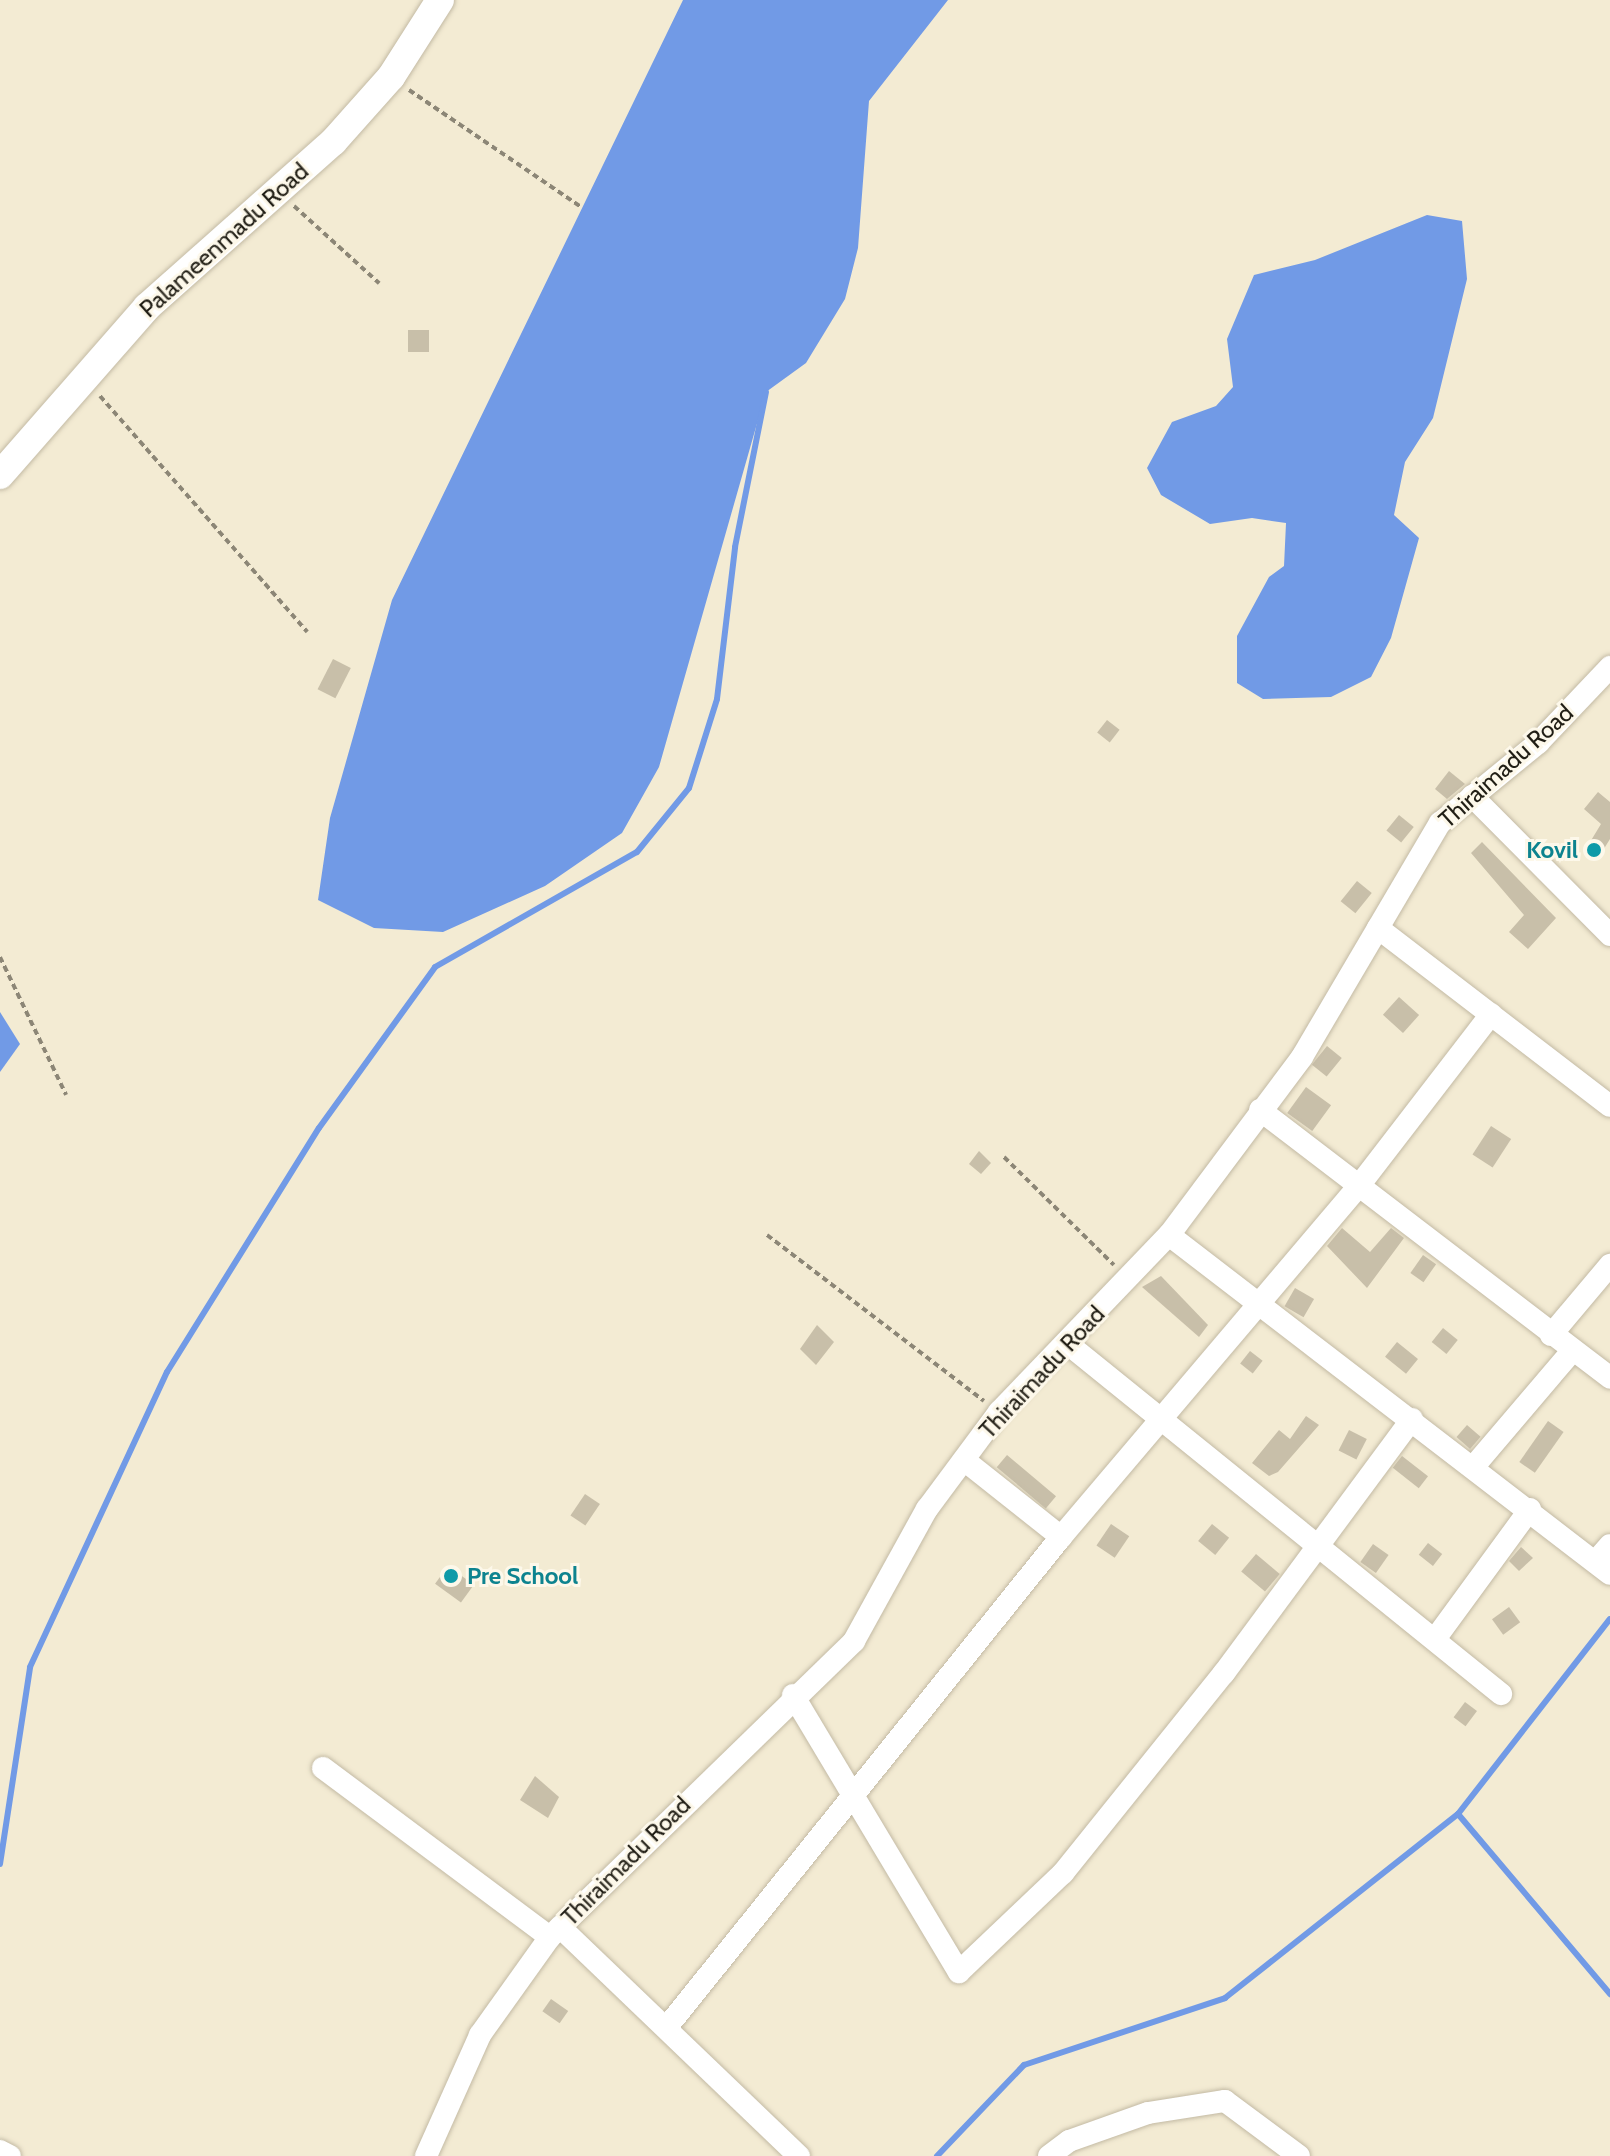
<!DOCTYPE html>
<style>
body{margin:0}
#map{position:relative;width:1610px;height:2156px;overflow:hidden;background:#f3ebd3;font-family:Cabin,sans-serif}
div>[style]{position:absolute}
.water>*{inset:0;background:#719ae6}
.stream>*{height:6px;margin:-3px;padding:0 3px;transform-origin:3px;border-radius:3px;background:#719ae6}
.building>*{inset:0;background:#c8bfa9;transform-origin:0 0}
.path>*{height:4px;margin-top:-2px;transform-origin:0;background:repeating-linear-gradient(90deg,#8c8676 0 6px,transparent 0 10px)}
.roads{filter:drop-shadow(0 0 2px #c3baa4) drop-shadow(0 0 2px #c3baa4)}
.minor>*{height:22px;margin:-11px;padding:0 11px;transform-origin:11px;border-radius:11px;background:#fff}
.tertiary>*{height:28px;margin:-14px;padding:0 14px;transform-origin:14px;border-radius:14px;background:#fff}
.dots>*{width:22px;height:22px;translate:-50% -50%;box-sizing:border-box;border:4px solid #fdf8ea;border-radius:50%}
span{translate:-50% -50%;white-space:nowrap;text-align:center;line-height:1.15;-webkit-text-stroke:6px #fdf8ea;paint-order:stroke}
.street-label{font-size:24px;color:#211e15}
.culture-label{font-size:24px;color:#0d838f;font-weight:700}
.right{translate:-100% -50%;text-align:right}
.left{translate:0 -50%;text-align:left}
</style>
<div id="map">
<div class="water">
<div style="clip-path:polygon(683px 0,948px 0,869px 101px,858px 248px,845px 299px,806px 363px,766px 392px,659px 767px,622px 833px,545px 886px,443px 932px,374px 928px,318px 900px,330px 818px,392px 600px)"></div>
<div style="clip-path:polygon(1427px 215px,1462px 221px,1467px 279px,1433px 418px,1405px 462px,1394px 515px,1419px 538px,1391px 638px,1371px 677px,1331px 697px,1263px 699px,1237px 683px,1237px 636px,1269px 577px,1284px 566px,1286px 523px,1252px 518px,1210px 524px,1161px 495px,1147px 468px,1172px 422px,1216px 406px,1233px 387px,1227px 339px,1254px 275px,1315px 260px)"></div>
<div style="clip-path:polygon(0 1012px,20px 1044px,0 1072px)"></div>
</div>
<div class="stream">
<div style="left:1458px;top:1814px;width:247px;rotate:-52.1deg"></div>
<div style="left:0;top:1864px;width:199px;rotate:-81.3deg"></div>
<div style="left:30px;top:1667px;width:325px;rotate:-65.1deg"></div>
<div style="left:167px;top:1372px;width:287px;rotate:-58.1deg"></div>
<div style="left:319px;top:1128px;width:198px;rotate:-54.2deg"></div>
<div style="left:435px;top:967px;width:232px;rotate:-29.7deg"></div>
<div style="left:637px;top:852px;width:82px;rotate:-50.9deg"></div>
<div style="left:689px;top:788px;width:93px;rotate:-72.5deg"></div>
<div style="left:717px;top:699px;width:153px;rotate:-83.2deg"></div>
<div style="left:735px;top:547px;width:158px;rotate:-78.7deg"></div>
<div style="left:937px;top:2156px;width:126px;rotate:-46.3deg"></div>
<div style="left:1024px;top:2065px;width:212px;rotate:-18.4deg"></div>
<div style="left:1225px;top:1998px;width:297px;rotate:-38.3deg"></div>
<div style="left:1458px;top:1814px;width:236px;rotate:49.8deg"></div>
</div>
<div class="building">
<div style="left:408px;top:330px;width:21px;height:22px"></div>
<div style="left:333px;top:659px;width:20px;height:34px;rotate:27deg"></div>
<div style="left:1107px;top:720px;width:16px;height:16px;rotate:38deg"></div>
<div style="clip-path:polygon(1449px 771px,1465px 784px,1447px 799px,1435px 789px)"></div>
<div style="clip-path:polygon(1598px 792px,1610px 802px,1610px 839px,1597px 860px,1584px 852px,1601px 824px,1584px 809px)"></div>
<div style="left:1399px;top:815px;width:19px;height:20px;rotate:39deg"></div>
<div style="clip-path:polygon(1482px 842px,1556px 918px,1528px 949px,1509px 932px,1524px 915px,1471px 853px)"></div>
<div style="left:1357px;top:881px;width:19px;height:26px;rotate:39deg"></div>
<div style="left:1399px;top:997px;width:27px;height:24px;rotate:42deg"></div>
<div style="left:1327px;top:1046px;width:19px;height:24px;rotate:39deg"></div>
<div style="left:1306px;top:1087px;width:31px;height:32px;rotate:36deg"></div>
<div style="left:1491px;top:1126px;width:24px;height:34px;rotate:33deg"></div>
<div style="clip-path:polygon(979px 1151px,991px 1163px,981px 1174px,969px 1164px)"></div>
<div style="clip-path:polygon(1342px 1228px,1370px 1252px,1391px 1228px,1404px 1238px,1367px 1288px,1327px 1246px)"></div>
<div style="left:1423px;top:1255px;width:16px;height:22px;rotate:35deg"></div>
<div style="clip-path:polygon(1161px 1276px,1208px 1325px,1199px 1337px,1142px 1287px)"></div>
<div style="left:1295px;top:1288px;width:22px;height:21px;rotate:30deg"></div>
<div style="clip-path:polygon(817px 1325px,834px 1342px,816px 1365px,800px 1349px)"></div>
<div style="left:1443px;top:1328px;width:19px;height:18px;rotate:39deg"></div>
<div style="left:1397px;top:1342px;width:27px;height:19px;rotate:39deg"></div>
<div style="left:1250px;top:1351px;width:16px;height:16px;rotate:38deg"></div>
<div style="clip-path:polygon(1306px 1416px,1319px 1425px,1278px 1472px,1269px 1476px,1252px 1463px,1279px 1430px,1290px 1439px)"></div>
<div style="left:1548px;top:1421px;width:19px;height:50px;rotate:35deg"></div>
<div style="left:1467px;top:1425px;width:18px;height:16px;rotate:41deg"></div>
<div style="left:1349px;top:1430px;width:20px;height:23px;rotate:27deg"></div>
<div style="left:1007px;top:1455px;width:64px;height:16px;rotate:40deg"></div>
<div style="left:1402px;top:1456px;width:33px;height:15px;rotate:38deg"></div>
<div style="left:585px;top:1494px;width:18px;height:26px;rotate:34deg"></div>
<div style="left:1111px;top:1524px;width:22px;height:26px;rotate:34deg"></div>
<div style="left:1212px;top:1524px;width:22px;height:22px;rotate:39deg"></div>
<div style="left:1428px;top:1543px;width:18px;height:15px;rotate:38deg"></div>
<div style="left:1373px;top:1544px;width:19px;height:22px;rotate:35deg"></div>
<div style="clip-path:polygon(1521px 1547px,1533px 1558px,1519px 1571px,1509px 1561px)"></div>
<div style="left:1256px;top:1554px;width:31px;height:23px;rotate:40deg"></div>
<div style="left:448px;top:1566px;width:32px;height:22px;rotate:36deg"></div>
<div style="left:1509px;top:1607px;width:19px;height:21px;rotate:54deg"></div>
<div style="left:1465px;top:1702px;width:15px;height:19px;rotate:37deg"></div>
<div style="clip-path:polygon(535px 1776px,559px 1797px,548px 1818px,520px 1800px)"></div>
<div style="left:551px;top:1999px;width:21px;height:15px;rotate:35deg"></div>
</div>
<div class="path">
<div style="left:409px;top:90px;width:207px;rotate:34.2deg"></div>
<div style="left:294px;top:206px;width:115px;rotate:42.2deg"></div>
<div style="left:100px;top:396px;width:314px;rotate:48.7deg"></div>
<div style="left:0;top:957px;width:153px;rotate:64.4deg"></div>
<div style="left:1004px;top:1157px;width:154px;rotate:44.5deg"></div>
<div style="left:767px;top:1235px;width:273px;rotate:37.4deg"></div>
</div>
<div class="roads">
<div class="minor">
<div style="left:1472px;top:796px;width:196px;rotate:45.2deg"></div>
<div style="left:1378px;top:928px;width:292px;rotate:37.5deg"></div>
<div style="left:1260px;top:1110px;width:441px;rotate:37.4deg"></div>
<div style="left:1169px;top:1235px;width:556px;rotate:37.55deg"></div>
<div style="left:1551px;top:1335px;width:92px;rotate:-49.9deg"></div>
<div style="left:1068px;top:1344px;width:557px;rotate:38.95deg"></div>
<div style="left:964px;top:1460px;width:124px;rotate:38.4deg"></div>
<div style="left:1475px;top:1465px;width:150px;rotate:-49.6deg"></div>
<div style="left:1596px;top:1561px;width:21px;rotate:-49deg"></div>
<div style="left:1435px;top:1639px;width:161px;rotate:-53.8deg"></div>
<div style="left:793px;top:1695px;width:323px;rotate:59.1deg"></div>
<div style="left:959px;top:1972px;width:144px;rotate:-43.6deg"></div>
<div style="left:1063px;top:1873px;width:257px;rotate:-51.2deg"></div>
<div style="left:1224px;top:1673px;width:316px;rotate:-53.5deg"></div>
<div style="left:323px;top:1768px;width:283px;rotate:36.7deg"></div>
<div style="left:560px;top:1927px;width:331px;rotate:43.8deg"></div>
<div style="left:667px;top:2027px;width:629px;rotate:-51.2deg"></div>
<div style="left:1061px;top:1537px;width:459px;rotate:-49.7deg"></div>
<div style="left:1358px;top:1187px;width:218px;rotate:-52.4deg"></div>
<div style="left:0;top:2151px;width:11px;rotate:27deg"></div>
<div style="left:426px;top:2156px;width:133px;rotate:-65.9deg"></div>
<div style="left:480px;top:2035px;width:120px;rotate:-54.5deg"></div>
<div style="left:550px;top:1937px;width:424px;rotate:-44.2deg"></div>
<div style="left:854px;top:1641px;width:151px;rotate:-61.1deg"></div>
<div style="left:927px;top:1509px;width:121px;rotate:-53.4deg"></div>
<div style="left:999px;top:1412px;width:245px;rotate:-46.2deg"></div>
<div style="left:1169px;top:1235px;width:222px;rotate:-53.2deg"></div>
<div style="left:1302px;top:1057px;width:272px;rotate:-59.5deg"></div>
<div style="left:1440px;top:823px;width:127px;rotate:-39.2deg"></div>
<div style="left:1538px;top:743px;width:105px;rotate:-46.5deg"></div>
<div style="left:1049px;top:2156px;width:25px;rotate:-37deg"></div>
<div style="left:1069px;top:2141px;width:84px;rotate:-19.5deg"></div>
<div style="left:1148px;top:2113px;width:78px;rotate:-8.9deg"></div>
<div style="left:1225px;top:2101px;width:92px;rotate:36.6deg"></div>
</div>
<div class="tertiary">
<div style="left:0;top:475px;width:223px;rotate:-48.8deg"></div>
<div style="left:147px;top:307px;width:249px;rotate:-41.6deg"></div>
<div style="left:333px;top:142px;width:87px;rotate:-48.3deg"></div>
<div style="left:391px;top:77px;width:91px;rotate:-57.5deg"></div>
</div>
</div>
<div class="dots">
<div style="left:1594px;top:850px;background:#0f9aa8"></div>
<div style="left:451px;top:1576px;background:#0f9aa8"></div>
</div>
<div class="street-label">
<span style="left:224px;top:240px;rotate:-42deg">Palameenmadu Road</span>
<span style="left:1506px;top:766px;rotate:-42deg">Thiraimadu Road</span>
<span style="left:1042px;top:1372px;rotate:-47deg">Thiraimadu Road</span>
<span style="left:626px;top:1861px;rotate:-45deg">Thiraimadu Road</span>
</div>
<div class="culture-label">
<span class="right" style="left:1578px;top:850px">Kovil</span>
<span class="left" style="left:467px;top:1576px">Pre School</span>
</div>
</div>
